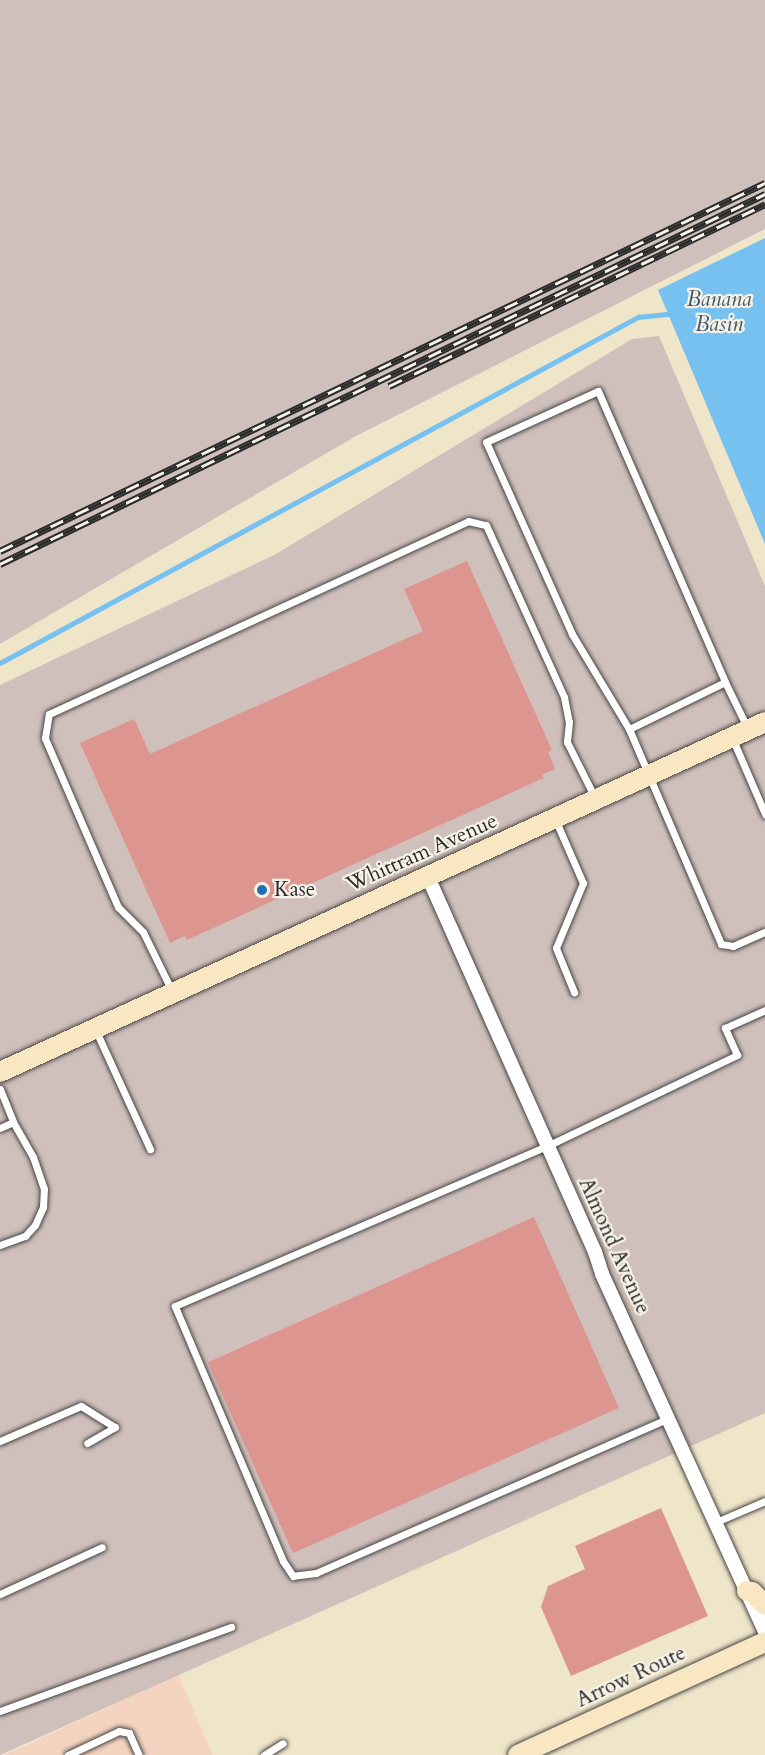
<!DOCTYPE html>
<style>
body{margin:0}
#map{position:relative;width:765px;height:1755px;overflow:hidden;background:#efe5c9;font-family:Cardo,serif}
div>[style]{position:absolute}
.built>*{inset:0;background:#f4d3c0}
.industrial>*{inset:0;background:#d0c0bc}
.water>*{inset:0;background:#76c1ef}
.stream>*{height:4.5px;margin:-2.25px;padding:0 2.25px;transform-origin:2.25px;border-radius:2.25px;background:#76c1ef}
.building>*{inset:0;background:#dd958f;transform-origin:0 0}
.roads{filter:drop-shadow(0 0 2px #484743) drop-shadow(0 0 2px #484743)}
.lane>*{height:7px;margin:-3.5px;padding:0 3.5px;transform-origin:3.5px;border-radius:3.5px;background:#fff}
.street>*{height:14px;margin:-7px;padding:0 7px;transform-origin:7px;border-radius:7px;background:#fff}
.secondary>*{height:20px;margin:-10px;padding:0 10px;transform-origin:10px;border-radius:10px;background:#f9e7c3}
.rail>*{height:7px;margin-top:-3.5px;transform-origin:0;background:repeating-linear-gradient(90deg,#f7f3e8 0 14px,#2b2b2b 0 28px);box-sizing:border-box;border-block:2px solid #2b2b2b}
.dots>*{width:16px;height:16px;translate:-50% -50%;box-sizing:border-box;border:3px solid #f7f3e8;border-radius:50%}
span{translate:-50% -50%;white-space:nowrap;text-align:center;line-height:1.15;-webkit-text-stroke:4.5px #f7f3e8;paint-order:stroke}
.street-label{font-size:21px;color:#2b2b2b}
.poi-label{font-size:21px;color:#2b2b2b}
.left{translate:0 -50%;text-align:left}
.water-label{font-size:22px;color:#425866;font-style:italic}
</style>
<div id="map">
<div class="built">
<div style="clip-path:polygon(178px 1675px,213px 1755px,5px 1755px)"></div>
</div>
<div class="industrial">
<div style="clip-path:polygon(0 0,765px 0,765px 229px,356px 436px,0 644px)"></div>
<div style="clip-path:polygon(659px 336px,765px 586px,765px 1413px,0 1755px,0 685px,276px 554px,632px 339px)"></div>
</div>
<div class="water">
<div style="clip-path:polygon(765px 238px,765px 544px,658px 290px)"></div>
</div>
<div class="stream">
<div style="left:0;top:663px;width:726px;rotate:-28.47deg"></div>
<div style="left:638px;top:317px;width:36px;rotate:-6deg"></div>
</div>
<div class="building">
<div style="clip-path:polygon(467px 561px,552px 750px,548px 752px,555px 769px,542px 775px,544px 778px,187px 940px,185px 936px,170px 943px,80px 743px,134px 719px,150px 754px,423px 631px,404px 589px)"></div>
<div style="left:534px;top:1217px;width:209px;height:357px;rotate:66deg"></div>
<div style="clip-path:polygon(661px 1508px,708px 1616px,571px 1676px,541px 1607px,548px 1586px,585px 1569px,575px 1546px)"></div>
</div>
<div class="roads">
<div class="lane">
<div style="left:747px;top:727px;width:50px;rotate:-116.1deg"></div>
<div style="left:725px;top:682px;width:107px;rotate:153.9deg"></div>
<div style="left:629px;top:729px;width:234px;rotate:66.8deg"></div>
<div style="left:721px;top:944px;width:12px;rotate:9deg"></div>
<div style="left:733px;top:946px;width:35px;rotate:-24deg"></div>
<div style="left:629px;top:729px;width:111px;rotate:-121deg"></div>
<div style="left:572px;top:634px;width:210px;rotate:-114.1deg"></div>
<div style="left:486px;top:442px;width:123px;rotate:-24.5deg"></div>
<div style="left:598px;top:391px;width:318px;rotate:66.4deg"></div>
<div style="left:733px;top:740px;width:81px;rotate:66.6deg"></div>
<div style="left:555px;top:819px;width:70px;rotate:66.4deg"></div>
<div style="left:583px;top:883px;width:70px;rotate:112.6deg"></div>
<div style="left:556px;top:948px;width:48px;rotate:67.8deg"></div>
<div style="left:172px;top:991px;width:66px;rotate:-116.2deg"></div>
<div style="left:143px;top:932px;width:35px;rotate:-135deg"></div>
<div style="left:118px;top:907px;width:184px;rotate:-113.4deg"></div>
<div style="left:45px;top:738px;width:24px;rotate:-81deg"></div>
<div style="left:49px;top:714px;width:461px;rotate:-24.7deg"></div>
<div style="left:468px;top:521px;width:18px;rotate:13deg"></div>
<div style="left:486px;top:525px;width:189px;rotate:65.6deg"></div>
<div style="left:564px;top:697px;width:25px;rotate:79deg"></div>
<div style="left:569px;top:722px;width:20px;rotate:96deg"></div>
<div style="left:567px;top:742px;width:63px;rotate:63.4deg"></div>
<div style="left:96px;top:1031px;width:130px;rotate:65.4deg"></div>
<div style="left:0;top:1089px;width:35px;rotate:68deg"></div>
<div style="left:13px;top:1122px;width:14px;rotate:155deg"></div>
<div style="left:0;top:1245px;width:27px;rotate:-20deg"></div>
<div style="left:25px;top:1236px;width:15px;rotate:-48deg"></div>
<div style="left:35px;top:1225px;width:20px;rotate:-66deg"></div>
<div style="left:43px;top:1207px;width:18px;rotate:-87deg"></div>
<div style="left:44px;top:1189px;width:34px;rotate:-109deg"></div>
<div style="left:33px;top:1157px;width:40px;rotate:-119.7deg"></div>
<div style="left:669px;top:1418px;width:386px;rotate:156.3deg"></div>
<div style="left:316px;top:1573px;width:23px;rotate:173deg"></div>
<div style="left:293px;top:1576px;width:18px;rotate:-124deg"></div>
<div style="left:283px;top:1561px;width:277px;rotate:-113deg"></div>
<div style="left:175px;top:1306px;width:405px;rotate:-23.3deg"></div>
<div style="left:547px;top:1146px;width:211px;rotate:-25.6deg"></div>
<div style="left:737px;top:1055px;width:30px;rotate:-114deg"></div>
<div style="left:725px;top:1028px;width:44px;rotate:-24.2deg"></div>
<div style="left:0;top:1441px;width:88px;rotate:-23.4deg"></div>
<div style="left:81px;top:1406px;width:40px;rotate:32deg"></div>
<div style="left:115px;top:1427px;width:32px;rotate:150deg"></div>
<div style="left:716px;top:1522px;width:53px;rotate:-23.2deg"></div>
<div style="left:0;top:1594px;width:112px;rotate:-24.7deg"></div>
<div style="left:0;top:1711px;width:246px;rotate:-20deg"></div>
<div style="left:68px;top:1755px;width:56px;rotate:-25.2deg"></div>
<div style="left:119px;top:1731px;width:10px;rotate:11deg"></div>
<div style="left:129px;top:1733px;width:24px;rotate:66deg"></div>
<div style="left:264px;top:1755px;width:22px;rotate:-32deg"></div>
</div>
<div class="street">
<div style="left:428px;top:877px;width:411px;rotate:66deg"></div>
<div style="left:595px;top:1252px;width:23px;rotate:72deg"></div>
<div style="left:602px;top:1274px;width:392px;rotate:65.5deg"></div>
</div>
<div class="secondary">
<div style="left:0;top:1072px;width:841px;rotate:-24.58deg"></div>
<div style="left:747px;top:1591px;width:5px;rotate:11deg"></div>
<div style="left:752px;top:1592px;width:18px;rotate:45deg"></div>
<div style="left:518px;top:1755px;width:272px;rotate:-24.6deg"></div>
</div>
</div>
<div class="rail">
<div style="left:389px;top:386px;width:418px;rotate:-25.8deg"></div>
<div style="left:0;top:551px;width:849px;rotate:-25.69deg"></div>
<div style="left:0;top:564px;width:850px;rotate:-25.81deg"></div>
</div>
<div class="dots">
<div style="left:262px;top:890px;background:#1f6fb2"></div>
</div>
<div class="street-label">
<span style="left:422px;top:853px;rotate:-24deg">Whittram Avenue</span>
<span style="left:614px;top:1246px;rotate:66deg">Almond Avenue</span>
<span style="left:631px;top:1677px;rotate:-25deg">Arrow Route</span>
</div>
<div class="poi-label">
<span class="left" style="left:274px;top:890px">Kase</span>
</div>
<div class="water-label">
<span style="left:719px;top:312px">Banana<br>Basin</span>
</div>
</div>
